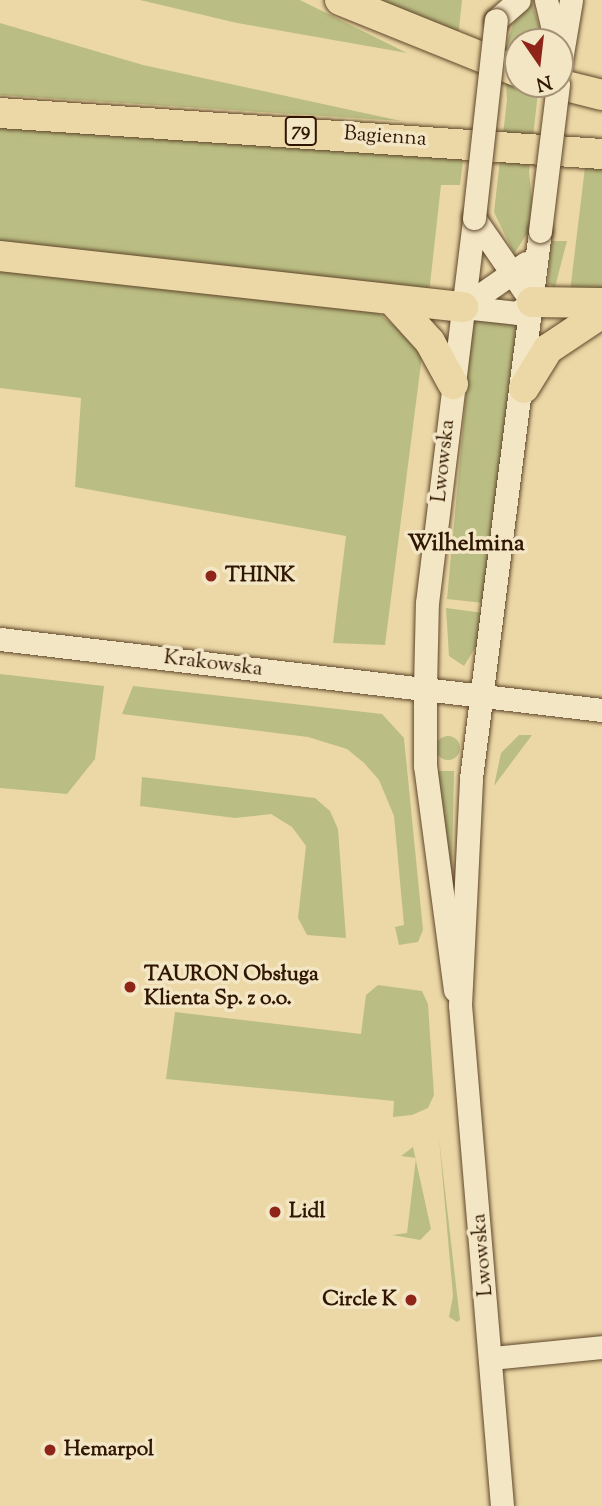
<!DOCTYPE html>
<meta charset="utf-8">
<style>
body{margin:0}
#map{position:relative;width:602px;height:1506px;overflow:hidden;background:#ecd8a6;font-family:"Sorts Mill Goudy",serif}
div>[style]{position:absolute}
.green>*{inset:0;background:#bbbe84}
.round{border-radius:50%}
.roads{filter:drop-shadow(0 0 2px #5f462a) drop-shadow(0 0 2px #5f462a)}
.minor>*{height:23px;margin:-11.5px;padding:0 11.5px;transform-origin:11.5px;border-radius:11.5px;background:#f3e6c5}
.major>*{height:30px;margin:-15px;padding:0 15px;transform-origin:15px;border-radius:15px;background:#ecd8a6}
.bridges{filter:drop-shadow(0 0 2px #5f462a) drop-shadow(0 0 2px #5f462a)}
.minor-bridge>*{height:23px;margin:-11.5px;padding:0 11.5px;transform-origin:11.5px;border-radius:11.5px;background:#f3e6c5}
.dots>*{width:19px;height:19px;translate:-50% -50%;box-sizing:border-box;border:4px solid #f3e6c5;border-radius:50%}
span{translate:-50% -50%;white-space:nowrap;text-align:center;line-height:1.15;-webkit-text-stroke:7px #f3e6c5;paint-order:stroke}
.shield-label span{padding:2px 5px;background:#f3e6c5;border:2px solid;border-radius:5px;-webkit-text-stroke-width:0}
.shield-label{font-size:19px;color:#301500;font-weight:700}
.street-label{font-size:21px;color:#301500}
.poi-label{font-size:21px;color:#301500;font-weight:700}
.left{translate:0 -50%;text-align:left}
.right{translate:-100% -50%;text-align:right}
.neighbourhood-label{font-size:23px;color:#301500;font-weight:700}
.north{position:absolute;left:504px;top:28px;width:70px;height:70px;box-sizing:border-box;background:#f3e6c5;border:2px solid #a59276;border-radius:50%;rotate:166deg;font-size:19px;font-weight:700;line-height:28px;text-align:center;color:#301500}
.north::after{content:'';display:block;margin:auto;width:24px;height:32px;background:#8f2418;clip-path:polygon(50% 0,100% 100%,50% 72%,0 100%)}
</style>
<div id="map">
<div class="green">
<div style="clip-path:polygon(140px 0,300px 0,407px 53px,237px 23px)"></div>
<div style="clip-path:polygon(370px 0,462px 0,458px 38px)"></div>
<div style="clip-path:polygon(532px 3px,544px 42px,518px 42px,518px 84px,539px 84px,529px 172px,533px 209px,530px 229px,514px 254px,494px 212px,507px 100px,504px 51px,515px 19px)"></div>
<div style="clip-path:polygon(0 23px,143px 65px,401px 121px,0 95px)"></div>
<div style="clip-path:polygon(0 124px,464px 153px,460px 185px,441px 185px,429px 294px,0 245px)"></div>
<div style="clip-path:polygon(585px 167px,602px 169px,602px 293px,570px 292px)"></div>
<div style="clip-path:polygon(551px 241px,567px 241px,555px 287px,548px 284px)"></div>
<div style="clip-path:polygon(0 267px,378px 313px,423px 348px,385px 645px,333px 643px,346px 536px,75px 487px,81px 398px,0 388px)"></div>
<div style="clip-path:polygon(473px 319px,518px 324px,484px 603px,447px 599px)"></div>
<div style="clip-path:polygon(446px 608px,484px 613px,480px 640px,464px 666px,449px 656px)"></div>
<div style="clip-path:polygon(0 674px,104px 686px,95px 759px,67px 794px,0 788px)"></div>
<div style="clip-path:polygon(133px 686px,382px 714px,404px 738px,423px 930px,418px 942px,399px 945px,395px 927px,404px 925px,394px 816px,379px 780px,364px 763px,347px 749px,308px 737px,122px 714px)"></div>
<div style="clip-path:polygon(519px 735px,532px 735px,494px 786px,501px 753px)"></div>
<div class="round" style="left:436px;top:736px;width:24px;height:24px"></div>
<div style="clip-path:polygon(438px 771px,454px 771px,452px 868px,448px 869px)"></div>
<div style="clip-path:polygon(142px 777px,315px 798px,330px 811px,338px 829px,346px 938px,307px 935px,298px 918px,306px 846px,292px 827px,271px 814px,235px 818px,140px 806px)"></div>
<div style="clip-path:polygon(378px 985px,422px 991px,428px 1004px,434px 1095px,428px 1108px,412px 1115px,393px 1117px,394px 1101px,166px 1079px,175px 1012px,361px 1034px,366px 995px)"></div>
<div style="clip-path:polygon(439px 1138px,460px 1320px,457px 1322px,449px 1317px,453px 1296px)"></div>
<div style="clip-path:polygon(413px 1147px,431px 1229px,420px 1240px,392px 1235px,407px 1233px,416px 1158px,401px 1156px)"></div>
</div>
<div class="roads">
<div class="minor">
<div style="left:546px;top:0;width:43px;rotate:76.6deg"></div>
<div style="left:496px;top:20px;width:30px;rotate:-41deg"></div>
<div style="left:560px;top:66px;width:67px;rotate:-80.5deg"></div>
<div style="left:474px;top:218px;width:102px;rotate:55.4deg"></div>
<div style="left:463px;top:307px;width:77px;rotate:-34.9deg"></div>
<div style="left:463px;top:307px;width:54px;rotate:6.3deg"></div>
<div style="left:517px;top:313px;width:19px;rotate:-36deg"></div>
<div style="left:0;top:639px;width:606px;rotate:6.73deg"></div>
<div style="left:455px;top:990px;width:226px;rotate:-97.6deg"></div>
<div style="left:425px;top:766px;width:78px;rotate:-90deg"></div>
<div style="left:425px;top:688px;width:85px;rotate:-88.7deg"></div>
<div style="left:427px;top:603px;width:388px;rotate:-83deg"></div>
<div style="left:492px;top:1358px;width:111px;rotate:-5.7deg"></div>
<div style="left:502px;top:1506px;width:503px;rotate:-94.79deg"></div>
<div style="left:460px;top:1005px;width:227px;rotate:-87.2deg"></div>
<div style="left:471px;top:778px;width:551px;rotate:-82.81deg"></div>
</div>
<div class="major">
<div style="left:340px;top:0;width:192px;rotate:22deg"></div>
<div style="left:558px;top:84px;width:45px;rotate:14deg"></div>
<div style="left:0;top:113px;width:603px;rotate:3.9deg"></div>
<div style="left:0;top:256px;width:466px;rotate:6.3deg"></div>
<div style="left:393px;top:301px;width:55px;rotate:47.9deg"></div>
<div style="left:430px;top:342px;width:48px;rotate:61.3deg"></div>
<div style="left:532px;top:302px;width:70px;rotate:0.8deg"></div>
<div style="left:524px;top:388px;width:46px;rotate:-58.4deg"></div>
<div style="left:548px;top:349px;width:65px;rotate:-33.7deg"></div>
</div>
</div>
<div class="bridges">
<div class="minor-bridge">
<div style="left:474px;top:218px;width:199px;rotate:-83.7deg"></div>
<div style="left:540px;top:231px;width:148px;rotate:-83deg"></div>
</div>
</div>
<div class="dots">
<div style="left:211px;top:576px;background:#8f2418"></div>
<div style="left:130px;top:987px;background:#8f2418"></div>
<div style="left:275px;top:1212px;background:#8f2418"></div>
<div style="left:411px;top:1300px;background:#8f2418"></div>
<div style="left:50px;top:1450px;background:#8f2418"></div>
</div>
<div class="shield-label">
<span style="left:301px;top:131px">79</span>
</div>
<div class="street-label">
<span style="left:385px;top:137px;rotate:4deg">Bagienna</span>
<span style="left:444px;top:461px;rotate:-84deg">Lwowska</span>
<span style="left:213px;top:664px;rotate:7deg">Krakowska</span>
<span style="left:483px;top:1255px;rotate:-95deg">Lwowska</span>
</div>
<div class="poi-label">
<span class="left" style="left:225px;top:576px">THINK</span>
<span class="left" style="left:144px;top:987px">TAURON Obsługa<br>Klienta Sp. z o.o.</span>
<span class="left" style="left:289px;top:1212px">Lidl</span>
<span class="right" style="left:397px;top:1300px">Circle K</span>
<span class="left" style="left:64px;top:1450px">Hemarpol</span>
</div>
<div class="neighbourhood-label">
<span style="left:466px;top:545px">Wilhelmina</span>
</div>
<div class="north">N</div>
</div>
